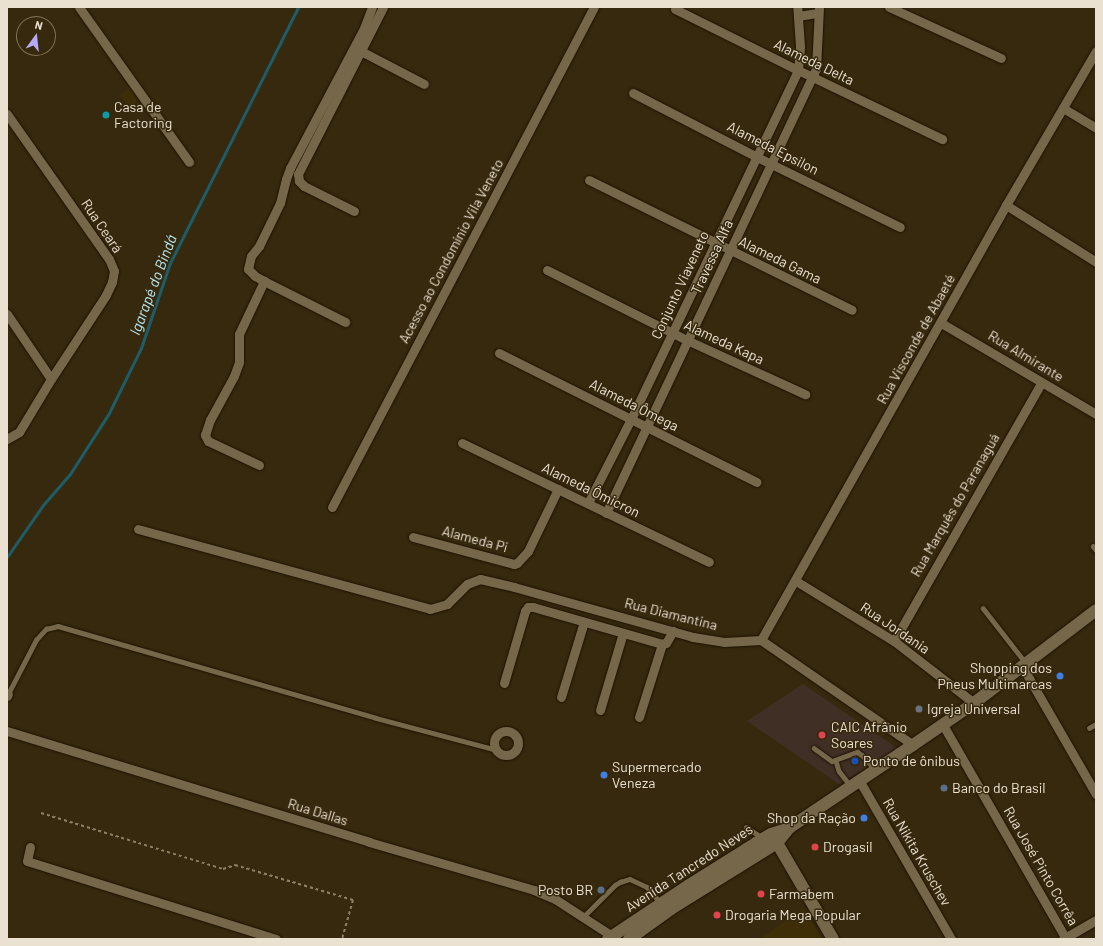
<!DOCTYPE html>
<meta charset="utf-8">
<style>
body{margin:0}
#map{position:relative;width:1103px;height:946px;overflow:hidden;background:#37290d;font-family:Barlow,sans-serif}
div>[style]{position:absolute}
.built>*{inset:0;background:#3e2e08;transform-origin:0 0}
.medical>*{inset:0;background:#402f25}
.stream>*{height:3px;margin:-1.5px;padding:0 1.5px;transform-origin:1.5px;border-radius:1.5px;background:#1d5d6a}
.path>*{height:2px;margin-top:-1px;transform-origin:0;background:repeating-linear-gradient(90deg,#8c806a 0 3px,transparent 0 6px)}
.roads{filter:drop-shadow(0 0 1px #1e1200) drop-shadow(0 0 1px #1e1200)}
.lane>*{height:4.5px;margin:-2.25px;padding:0 2.25px;transform-origin:2.25px;border-radius:2.25px;background:#76674a}
.street>*{height:9px;margin:-4.5px;padding:0 4.5px;transform-origin:4.5px;border-radius:4.5px;background:#76674a}
.street>.ring{margin:-4.5px;padding:0;box-sizing:content-box;background:none;border:9px solid #76674a;border-radius:50%}
.secondary>*{height:12px;margin:-6px;padding:0 6px;transform-origin:6px;border-radius:6px;background:#76674a}
.dots>*{width:11px;height:11px;translate:-50% -50%;box-sizing:border-box;border:2px solid #37290d;border-radius:50%}
span{translate:-50% -50%;white-space:nowrap;text-align:center;line-height:1.15;-webkit-text-stroke:3px #37290d;paint-order:stroke}
.street-label{font-size:14px;color:#eae1d1}
.poi-label{font-size:14px;color:#eae1d1}
.left{translate:0 -50%;text-align:left}
.right{translate:-100% -50%;text-align:right}
.water-label{font-size:15px;color:#b5eaf6;font-style:italic}
.frame{position:absolute;inset:0;border:8px solid #eae1d1;pointer-events:none}
.north{position:absolute;left:16px;top:16px;width:40px;height:40px;box-sizing:border-box;background:#37290d;border:1px solid #7f735b;border-radius:50%;rotate:15deg;font-size:11px;font-weight:700;line-height:16px;text-align:center;color:#eae1d1}
.north::after{content:'';display:block;margin:auto;width:14px;height:18px;background:#b7abf8;clip-path:polygon(50% 0,100% 100%,50% 72%,0 100%)}
</style>
<div id="map">
<div class="built">
<div style="left:129px;top:88px;width:16px;height:11px;rotate:55deg"></div>
<div style="clip-path:polygon(804px 908px,821px 939px,760px 939px)"></div>
</div>
<div class="medical">
<div style="clip-path:polygon(803px 684px,897px 748px,839px 784px,747px 721px)"></div>
</div>
<div class="stream">
<div style="left:7px;top:557px;width:63px;rotate:-55.3deg"></div>
<div style="left:43px;top:505px;width:41px;rotate:-48.9deg"></div>
<div style="left:70px;top:474px;width:72px;rotate:-57.4deg"></div>
<div style="left:109px;top:413px;width:72px;rotate:-63.8deg"></div>
<div style="left:141px;top:348px;width:90px;rotate:-71.2deg"></div>
<div style="left:170px;top:263px;width:286px;rotate:-63.4deg"></div>
</div>
<div class="path">
<div style="left:41px;top:813px;width:190px;rotate:17.1deg"></div>
<div style="left:223px;top:869px;width:13px;rotate:-18deg"></div>
<div style="left:235px;top:865px;width:123px;rotate:16.5deg"></div>
<div style="left:353px;top:900px;width:41px;rotate:105.8deg"></div>
</div>
<div class="roads">
<div class="lane">
<div style="left:1093px;top:546px;width:5px;rotate:53deg"></div>
<div style="left:983px;top:608px;width:68px;rotate:52.1deg"></div>
<div style="left:8px;top:694px;width:61px;rotate:-62.6deg"></div>
<div style="left:36px;top:640px;width:15px;rotate:-48deg"></div>
<div style="left:46px;top:629px;width:12px;rotate:-14deg"></div>
<div style="left:58px;top:626px;width:331px;rotate:16.1deg"></div>
<div style="left:376px;top:718px;width:125px;rotate:14.8deg"></div>
<div style="left:1089px;top:728px;width:8px;rotate:-30deg"></div>
<div style="left:814px;top:748px;width:22px;rotate:36deg"></div>
<div style="left:832px;top:761px;width:27px;rotate:-20deg"></div>
<div style="left:857px;top:752px;width:6px;rotate:31deg"></div>
<div style="left:862px;top:755px;width:19px;rotate:47deg"></div>
<div style="left:836px;top:761px;width:10px;rotate:73deg"></div>
<div style="left:839px;top:771px;width:18px;rotate:52deg"></div>
<div style="left:746px;top:827px;width:20px;rotate:33deg"></div>
<div style="left:583px;top:917px;width:45px;rotate:-45deg"></div>
<div style="left:615px;top:885px;width:6px;rotate:-31deg"></div>
<div style="left:620px;top:882px;width:10px;rotate:-17deg"></div>
<div style="left:630px;top:879px;width:19px;rotate:25deg"></div>
<div style="left:647px;top:887px;width:20px;rotate:49deg"></div>
</div>
<div class="street">
<div style="left:79px;top:7px;width:190px;rotate:54.6deg"></div>
<div style="left:889px;top:7px;width:123px;rotate:24.5deg"></div>
<div style="left:675px;top:9px;width:137px;rotate:26.4deg"></div>
<div style="left:798px;top:70px;width:160px;rotate:25.6deg"></div>
<div style="left:798px;top:16px;width:20px;rotate:-9deg"></div>
<div style="left:361px;top:51px;width:71px;rotate:27.6deg"></div>
<div style="left:633px;top:93px;width:140px;rotate:27.3deg"></div>
<div style="left:757px;top:157px;width:159px;rotate:26.1deg"></div>
<div style="left:1063px;top:108px;width:39px;rotate:31deg"></div>
<div style="left:7px;top:114px;width:177px;rotate:54.9deg"></div>
<div style="left:109px;top:259px;width:13px;rotate:67deg"></div>
<div style="left:114px;top:271px;width:11px;rotate:100deg"></div>
<div style="left:112px;top:282px;width:14px;rotate:115deg"></div>
<div style="left:106px;top:295px;width:100px;rotate:123.2deg"></div>
<div style="left:51px;top:379px;width:62px;rotate:121.1deg"></div>
<div style="left:19px;top:432px;width:14px;rotate:150deg"></div>
<div style="left:589px;top:180px;width:293px;rotate:26.3deg"></div>
<div style="left:1006px;top:205px;width:107px;rotate:32.3deg"></div>
<div style="left:354px;top:211px;width:56px;rotate:-153.4deg"></div>
<div style="left:304px;top:186px;width:7px;rotate:-135deg"></div>
<div style="left:299px;top:181px;width:7px;rotate:-98deg"></div>
<div style="left:298px;top:174px;width:187px;rotate:-63deg"></div>
<div style="left:547px;top:270px;width:159px;rotate:26.6deg"></div>
<div style="left:689px;top:341px;width:128px;rotate:24.6deg"></div>
<div style="left:264px;top:281px;width:91px;rotate:26.8deg"></div>
<div style="left:7px;top:314px;width:78px;rotate:55.9deg"></div>
<div style="left:941px;top:323px;width:180px;rotate:30.4deg"></div>
<div style="left:499px;top:353px;width:288px;rotate:26.6deg"></div>
<div style="left:462px;top:443px;width:274px;rotate:25.7deg"></div>
<div style="left:259px;top:465px;width:56px;rotate:-154.8deg"></div>
<div style="left:208px;top:441px;width:7px;rotate:-117deg"></div>
<div style="left:205px;top:435px;width:16px;rotate:-72deg"></div>
<div style="left:210px;top:420px;width:50px;rotate:-61.4deg"></div>
<div style="left:234px;top:376px;width:15px;rotate:-70deg"></div>
<div style="left:239px;top:362px;width:28px;rotate:-90deg"></div>
<div style="left:239px;top:334px;width:59px;rotate:-64.7deg"></div>
<div style="left:264px;top:281px;width:10px;rotate:-151deg"></div>
<div style="left:255px;top:276px;width:10px;rotate:-135deg"></div>
<div style="left:248px;top:269px;width:13px;rotate:-77deg"></div>
<div style="left:251px;top:256px;width:13px;rotate:-51deg"></div>
<div style="left:259px;top:246px;width:48px;rotate:-64deg"></div>
<div style="left:280px;top:203px;width:25px;rotate:-76deg"></div>
<div style="left:286px;top:179px;width:12px;rotate:-70deg"></div>
<div style="left:290px;top:168px;width:158px;rotate:-62.1deg"></div>
<div style="left:364px;top:28px;width:22px;rotate:-69deg"></div>
<div style="left:588px;top:503px;width:94px;rotate:-62.9deg"></div>
<div style="left:631px;top:419px;width:387px;rotate:-64.4deg"></div>
<div style="left:798px;top:70px;width:24px;rotate:-85deg"></div>
<div style="left:800px;top:46px;width:39px;rotate:-94deg"></div>
<div style="left:332px;top:507px;width:564px;rotate:-62.35deg"></div>
<div style="left:606px;top:513px;width:491px;rotate:-64.7deg"></div>
<div style="left:816px;top:69px;width:62px;rotate:-87.2deg"></div>
<div style="left:138px;top:529px;width:303px;rotate:15.3deg"></div>
<div style="left:430px;top:609px;width:18px;rotate:-16deg"></div>
<div style="left:447px;top:604px;width:28px;rotate:-45deg"></div>
<div style="left:467px;top:584px;width:14px;rotate:-21deg"></div>
<div style="left:480px;top:579px;width:35px;rotate:13deg"></div>
<div style="left:514px;top:587px;width:186px;rotate:15.6deg"></div>
<div style="left:693px;top:637px;width:31px;rotate:9deg"></div>
<div style="left:724px;top:642px;width:37px;rotate:-3deg"></div>
<div style="left:761px;top:640px;width:185px;rotate:34.6deg"></div>
<div style="left:413px;top:537px;width:105px;rotate:15deg"></div>
<div style="left:514px;top:564px;width:3px;rotate:-18deg"></div>
<div style="left:517px;top:563px;width:16px;rotate:-47deg"></div>
<div style="left:528px;top:551px;width:69px;rotate:-64.2deg"></div>
<div style="left:796px;top:581px;width:115px;rotate:31.5deg"></div>
<div style="left:894px;top:641px;width:101px;rotate:37.8deg"></div>
<div style="left:761px;top:640px;width:499px;rotate:-60.6deg"></div>
<div style="left:1006px;top:205px;width:178px;rotate:-59.7deg"></div>
<div style="left:894px;top:641px;width:298px;rotate:-60.3deg"></div>
<div style="left:1022px;top:666px;width:148px;rotate:60deg"></div>
<div style="left:504px;top:683px;width:75px;rotate:-73.7deg"></div>
<div style="left:525px;top:611px;width:5px;rotate:-53deg"></div>
<div style="left:528px;top:607px;width:5px"></div>
<div style="left:533px;top:607px;width:134px;rotate:16deg"></div>
<div style="left:7px;top:696px;width:2px;rotate:-63deg"></div>
<div style="left:561px;top:697px;width:78px;rotate:-73deg"></div>
<div style="left:600px;top:710px;width:80px;rotate:-73.4deg"></div>
<div style="left:639px;top:717px;width:77px;rotate:-72.5deg"></div>
<div style="left:662px;top:644px;width:4px;rotate:-14deg"></div>
<div style="left:666px;top:643px;width:14px;rotate:-60deg"></div>
<div style="left:943px;top:725px;width:247px;rotate:60.1deg"></div>
<div style="left:7px;top:731px;width:379px;rotate:17deg"></div>
<div style="left:369px;top:842px;width:172px;rotate:16.2deg"></div>
<div style="left:534px;top:890px;width:23px;rotate:23deg"></div>
<div style="left:555px;top:899px;width:68px;rotate:33deg"></div>
<div class="ring" style="left:494px;top:731px;width:15px;height:15px"></div>
<div style="left:859px;top:780px;width:184px;rotate:59.9deg"></div>
<div style="left:30px;top:847px;width:14px;rotate:102deg"></div>
<div style="left:27px;top:861px;width:261px;rotate:17.4deg"></div>
<div style="left:1063px;top:939px;width:38px;rotate:-30deg"></div>
</div>
<div class="secondary">
<div style="left:773px;top:836px;width:119px;rotate:59.8deg"></div>
<div style="left:608px;top:939px;width:97px;rotate:-33.7deg"></div>
<div style="left:689px;top:885px;width:79px;rotate:-32.1deg"></div>
<div style="left:756px;top:843px;width:17px;rotate:-31deg"></div>
<div style="left:771px;top:834px;width:19px;rotate:-18deg"></div>
<div style="left:789px;top:828px;width:149px;rotate:-33.8deg"></div>
<div style="left:913px;top:745px;width:74px;rotate:-34.5deg"></div>
<div style="left:974px;top:703px;width:153px;rotate:-37.3deg"></div>
<div style="left:629px;top:939px;width:52px;rotate:-35.5deg"></div>
<div style="left:671px;top:909px;width:125px;rotate:-31.9deg"></div>
<div style="left:777px;top:843px;width:19px;rotate:-51deg"></div>
</div>
</div>
<div class="dots">
<div style="left:106px;top:115px;background:#0f9aa8"></div>
<div style="left:1060px;top:676px;background:#3f7fe0"></div>
<div style="left:919px;top:709px;background:#6b7280"></div>
<div style="left:822px;top:735px;background:#e0444e"></div>
<div style="left:855px;top:761px;background:#1a4fb4"></div>
<div style="left:604px;top:775px;background:#3f7fe0"></div>
<div style="left:944px;top:788px;background:#5c6f8a"></div>
<div style="left:864px;top:818px;background:#3f7fe0"></div>
<div style="left:815px;top:847px;background:#e0444e"></div>
<div style="left:601px;top:890px;background:#5c6f8a"></div>
<div style="left:761px;top:894px;background:#e0444e"></div>
<div style="left:717px;top:915px;background:#e0444e"></div>
</div>
<div class="street-label">
<span style="left:814px;top:62px;rotate:26deg">Alameda Delta</span>
<span style="left:773px;top:148px;rotate:27deg">Alameda Epsilon</span>
<span style="left:102px;top:226px;rotate:56deg">Rua Ceará</span>
<span style="left:451px;top:251px;rotate:-62deg">Acesso ao Condomínio Vila Veneto</span>
<span style="left:712px;top:257px;rotate:-65deg">Travessa Alfa</span>
<span style="left:780px;top:260px;rotate:26deg">Alameda Gama</span>
<span style="left:680px;top:285px;rotate:-65deg">Conjunto Viaveneto</span>
<span style="left:916px;top:339px;rotate:-61deg">Rua Visconde de Abaeté</span>
<span style="left:724px;top:342px;rotate:25deg">Alameda Kapa</span>
<span style="left:1026px;top:356px;rotate:31deg">Rua Almirante</span>
<span style="left:634px;top:405px;rotate:27deg">Alameda Ômega</span>
<span style="left:591px;top:490px;rotate:26deg">Alameda Ômicron</span>
<span style="left:955px;top:505px;rotate:-60deg">Rua Marquês do Paranaguá</span>
<span style="left:475px;top:539px;rotate:15deg">Alameda Pi</span>
<span style="left:671px;top:614px;rotate:14deg">Rua Diamantina</span>
<span style="left:895px;top:628px;rotate:34deg">Rua Jordania</span>
<span style="left:318px;top:812px;rotate:17deg">Rua Dallas</span>
<span style="left:917px;top:852px;rotate:60deg">Rua Nikita Kruschev</span>
<span style="left:1041px;top:866px;rotate:60deg">Rua José Pinto Corrêa</span>
<span style="left:689px;top:868px;rotate:-33deg">Avenida Tancredo Neves</span>
</div>
<div class="poi-label">
<span class="left" style="left:114px;top:115px">Casa de<br>Factoring</span>
<span class="right" style="left:1052px;top:676px">Shopping dos<br>Pneus Multimarcas</span>
<span class="left" style="left:927px;top:709px">Igreja Universal</span>
<span class="left" style="left:831px;top:735px">CAIC Afrânio<br>Soares</span>
<span class="left" style="left:863px;top:761px">Ponto de ônibus</span>
<span class="left" style="left:612px;top:775px">Supermercado<br>Veneza</span>
<span class="left" style="left:952px;top:788px">Banco do Brasil</span>
<span class="right" style="left:856px;top:818px">Shop da Ração</span>
<span class="left" style="left:823px;top:847px">Drogasil</span>
<span class="right" style="left:593px;top:890px">Posto BR</span>
<span class="left" style="left:769px;top:894px">Farmabem</span>
<span class="left" style="left:725px;top:915px">Drogaria Mega Popular</span>
</div>
<div class="water-label">
<span style="left:153px;top:285px;rotate:-69deg">Igarapé do Bindá</span>
</div>
<div class="frame"></div>
<div class="north">N</div>
</div>
